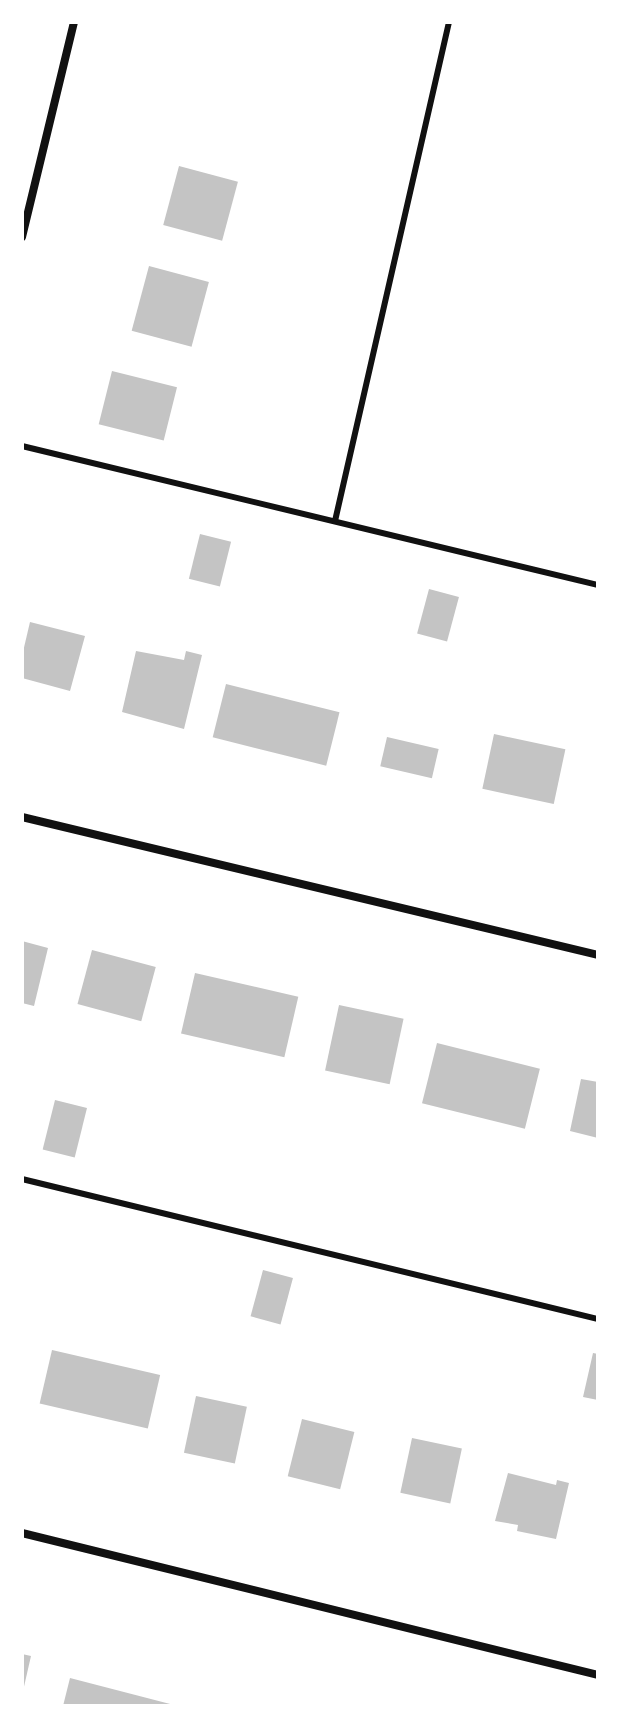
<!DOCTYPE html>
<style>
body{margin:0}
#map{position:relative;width:620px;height:1728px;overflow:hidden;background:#fff;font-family:Georgia,serif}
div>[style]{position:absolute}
.building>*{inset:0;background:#c4c4c4;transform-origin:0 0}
.service>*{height:6px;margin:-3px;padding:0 3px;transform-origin:3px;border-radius:3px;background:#111}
.minor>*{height:8px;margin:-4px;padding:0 4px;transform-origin:4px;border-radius:4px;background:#111}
span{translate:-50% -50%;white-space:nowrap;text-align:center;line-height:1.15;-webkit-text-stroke:6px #fff;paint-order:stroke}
.frame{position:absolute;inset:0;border:24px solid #fff;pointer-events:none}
</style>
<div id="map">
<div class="building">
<div style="left:179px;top:166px;width:61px;height:61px;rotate:15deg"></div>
<div style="left:149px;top:266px;width:62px;height:67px;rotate:15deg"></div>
<div style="left:112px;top:371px;width:67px;height:55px;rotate:14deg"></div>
<div style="left:200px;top:534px;width:32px;height:46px;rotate:14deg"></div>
<div style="left:429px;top:589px;width:31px;height:46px;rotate:15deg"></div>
<div style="clip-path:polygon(30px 622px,85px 636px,70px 691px,22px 678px,22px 656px)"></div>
<div style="clip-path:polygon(136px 651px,184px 660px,186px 651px,202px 655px,184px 729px,122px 712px)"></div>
<div style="left:226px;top:684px;width:117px;height:55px;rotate:14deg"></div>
<div style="left:494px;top:734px;width:73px;height:56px;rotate:12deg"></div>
<div style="left:387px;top:737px;width:53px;height:30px;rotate:13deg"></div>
<div style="clip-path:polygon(22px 941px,48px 948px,34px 1006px,22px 1003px)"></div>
<div style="left:92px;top:950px;width:66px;height:56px;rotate:15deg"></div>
<div style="left:195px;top:973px;width:106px;height:62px;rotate:13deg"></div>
<div style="left:339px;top:1005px;width:66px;height:67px;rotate:12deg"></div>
<div style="left:437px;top:1043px;width:106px;height:62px;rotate:14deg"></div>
<div style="clip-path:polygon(581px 1079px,598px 1082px,598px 1138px,570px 1131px)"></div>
<div style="left:55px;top:1100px;width:33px;height:51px;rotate:14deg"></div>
<div style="left:263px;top:1270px;width:31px;height:48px;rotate:15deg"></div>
<div style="left:52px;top:1350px;width:111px;height:55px;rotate:13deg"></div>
<div style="clip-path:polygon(593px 1353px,598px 1354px,598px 1400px,583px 1397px)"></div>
<div style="left:196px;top:1396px;width:52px;height:58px;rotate:12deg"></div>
<div style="left:302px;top:1419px;width:54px;height:59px;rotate:14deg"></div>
<div style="left:412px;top:1438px;width:51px;height:56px;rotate:12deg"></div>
<div style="clip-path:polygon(508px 1473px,556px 1485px,557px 1480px,569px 1483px,556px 1539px,517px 1531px,518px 1525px,495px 1521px)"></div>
<div style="clip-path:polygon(22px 1654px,31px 1656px,23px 1691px,22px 1691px)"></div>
<div style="clip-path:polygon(70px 1678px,174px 1705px,174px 1706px,63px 1706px)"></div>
</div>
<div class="service">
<div style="left:22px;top:446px;width:593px;rotate:13.57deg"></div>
<div style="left:335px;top:521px;width:512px;rotate:-77.13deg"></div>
<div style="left:22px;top:1179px;width:593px;rotate:13.66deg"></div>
</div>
<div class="minor">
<div style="left:22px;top:237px;width:221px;rotate:-76.4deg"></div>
<div style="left:22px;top:817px;width:592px;rotate:13.47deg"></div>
<div style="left:22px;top:1533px;width:593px;rotate:13.85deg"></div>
</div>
<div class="frame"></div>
</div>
